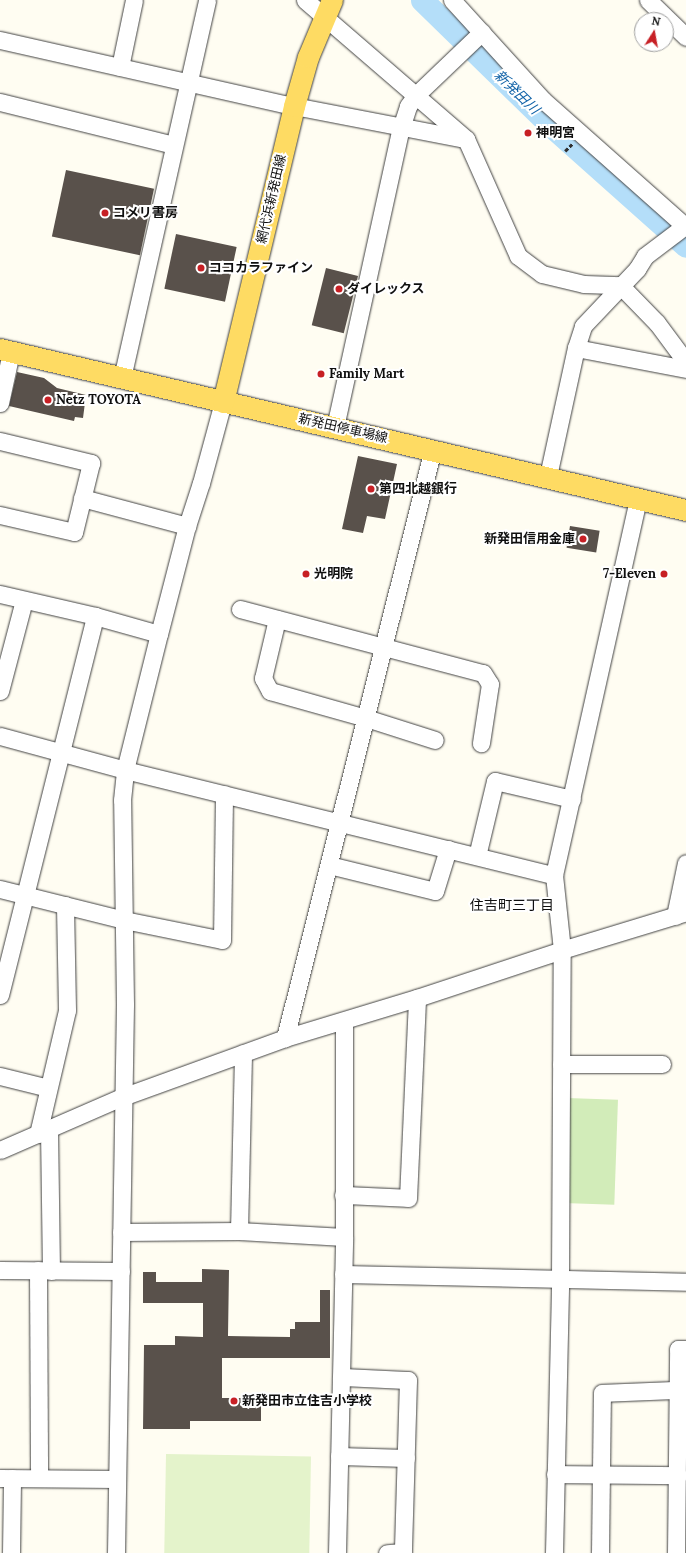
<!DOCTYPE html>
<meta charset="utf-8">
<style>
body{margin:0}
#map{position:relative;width:686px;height:1553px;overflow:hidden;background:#fffdf2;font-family:Lora,"Noto Sans JP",serif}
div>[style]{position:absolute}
.green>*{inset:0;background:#d2ecb9;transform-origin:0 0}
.pitch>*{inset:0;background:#e4f3cb;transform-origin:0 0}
.river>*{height:23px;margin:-11.5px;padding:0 11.5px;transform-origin:11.5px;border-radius:11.5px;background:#b4def9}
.building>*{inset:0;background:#59514b;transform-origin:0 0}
.path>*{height:2.5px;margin-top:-1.25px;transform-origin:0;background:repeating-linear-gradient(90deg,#313131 0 4px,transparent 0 6px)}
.roads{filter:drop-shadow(0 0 1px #424242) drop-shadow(0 0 1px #424242)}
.minor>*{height:17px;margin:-8.5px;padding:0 8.5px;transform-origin:8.5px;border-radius:8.5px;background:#fff}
.major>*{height:21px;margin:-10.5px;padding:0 10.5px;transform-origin:10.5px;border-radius:10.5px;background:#fedb63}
.dots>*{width:11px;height:11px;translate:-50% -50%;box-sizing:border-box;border:2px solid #fff;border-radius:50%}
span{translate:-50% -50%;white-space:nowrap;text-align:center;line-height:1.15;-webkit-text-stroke:4px #fff;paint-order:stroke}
.poi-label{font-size:13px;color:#0f0f0f;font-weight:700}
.left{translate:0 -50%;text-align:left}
.right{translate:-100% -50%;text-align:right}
.street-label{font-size:13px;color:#0f0f0f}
.water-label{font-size:14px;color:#1263a8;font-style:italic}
.neighbourhood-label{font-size:14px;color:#0f0f0f}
.north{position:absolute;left:634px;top:12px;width:40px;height:40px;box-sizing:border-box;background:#fff;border:1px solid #9f9f9f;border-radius:50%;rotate:11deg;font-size:11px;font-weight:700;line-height:16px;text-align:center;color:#0f0f0f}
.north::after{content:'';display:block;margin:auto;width:14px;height:18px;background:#c72025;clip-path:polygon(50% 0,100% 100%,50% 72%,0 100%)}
</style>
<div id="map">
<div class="green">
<div style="left:567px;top:1098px;width:51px;height:105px;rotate:2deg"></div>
</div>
<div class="pitch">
<div style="left:166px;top:1454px;width:145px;height:99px;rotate:1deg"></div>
</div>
<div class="river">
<div style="left:422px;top:0;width:177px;rotate:44.3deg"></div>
<div style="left:549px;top:124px;width:183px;rotate:41.7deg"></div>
</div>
<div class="building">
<div style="left:66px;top:170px;width:90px;height:68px;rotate:12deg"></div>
<div style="left:176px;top:234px;width:62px;height:56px;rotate:12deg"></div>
<div style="left:326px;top:268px;width:33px;height:59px;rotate:14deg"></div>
<div style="clip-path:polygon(17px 372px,44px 378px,57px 388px,86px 395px,83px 418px,75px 417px,74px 421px,9px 406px)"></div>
<div style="clip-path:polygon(358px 456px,397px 464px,385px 519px,367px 516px,363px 533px,342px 529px)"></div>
<div style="left:570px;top:526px;width:30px;height:22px;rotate:9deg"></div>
<div style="clip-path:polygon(202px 1269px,229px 1270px,228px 1336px,290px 1337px,290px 1329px,295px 1329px,295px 1322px,320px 1322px,320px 1290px,330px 1290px,330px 1358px,222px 1358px,222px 1398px,261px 1398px,261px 1421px,190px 1421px,190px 1429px,143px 1429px,144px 1345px,175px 1345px,175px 1336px,203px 1337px,203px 1303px,143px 1303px,143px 1272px,156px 1272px,156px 1282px,202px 1282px)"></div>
</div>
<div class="path">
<div style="left:565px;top:151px;width:10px;rotate:-45deg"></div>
</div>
<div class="roads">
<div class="minor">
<div style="left:305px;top:0;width:213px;rotate:40.8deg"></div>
<div style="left:466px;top:139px;width:128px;rotate:66deg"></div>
<div style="left:518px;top:256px;width:30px;rotate:37deg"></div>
<div style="left:542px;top:274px;width:43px;rotate:13.4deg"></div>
<div style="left:584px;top:284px;width:36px;rotate:2deg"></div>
<div style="left:620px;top:285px;width:53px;rotate:45.8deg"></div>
<div style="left:657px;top:323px;width:49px;rotate:53.4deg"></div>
<div style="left:452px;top:0;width:135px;rotate:47.7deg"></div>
<div style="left:543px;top:100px;width:191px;rotate:41.6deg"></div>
<div style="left:648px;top:0;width:53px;rotate:44.2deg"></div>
<div style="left:0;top:40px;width:301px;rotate:12.7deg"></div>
<div style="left:294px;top:106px;width:175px;rotate:10.9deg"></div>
<div style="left:120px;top:67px;width:68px;rotate:-78.2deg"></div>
<div style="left:0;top:102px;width:179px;rotate:13.9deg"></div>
<div style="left:576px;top:348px;width:112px;rotate:10.8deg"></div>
<div style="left:122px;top:378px;width:387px;rotate:-77.3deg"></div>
<div style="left:0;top:403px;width:52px;rotate:-77.8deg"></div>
<div style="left:335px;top:427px;width:306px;rotate:-77.6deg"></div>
<div style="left:401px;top:128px;width:23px;rotate:-72deg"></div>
<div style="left:408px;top:106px;width:14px;rotate:-54deg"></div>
<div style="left:416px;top:95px;width:91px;rotate:-43.7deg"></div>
<div style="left:0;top:441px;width:94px;rotate:13.6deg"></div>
<div style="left:91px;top:463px;width:71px;rotate:103.8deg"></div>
<div style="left:74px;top:532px;width:76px;rotate:-167.1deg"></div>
<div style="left:548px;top:476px;width:131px;rotate:-77.7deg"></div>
<div style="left:576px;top:348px;width:23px;rotate:-72deg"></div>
<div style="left:583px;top:326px;width:79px;rotate:-46.5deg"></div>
<div style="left:637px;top:269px;width:15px;rotate:-58deg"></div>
<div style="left:645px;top:256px;width:51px;rotate:-37.1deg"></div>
<div style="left:82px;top:498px;width:109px;rotate:14.9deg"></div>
<div style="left:0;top:594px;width:98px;rotate:13deg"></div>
<div style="left:95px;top:616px;width:66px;rotate:15.7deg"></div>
<div style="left:240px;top:609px;width:251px;rotate:14.8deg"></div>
<div style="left:483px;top:673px;width:13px;rotate:58deg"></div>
<div style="left:490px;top:684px;width:60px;rotate:98.7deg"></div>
<div style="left:277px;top:619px;width:61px;rotate:103.3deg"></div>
<div style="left:263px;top:678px;width:15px;rotate:62deg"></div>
<div style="left:270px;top:691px;width:100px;rotate:15.7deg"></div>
<div style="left:366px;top:718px;width:72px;rotate:17.7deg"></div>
<div style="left:0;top:691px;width:94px;rotate:-75.2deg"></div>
<div style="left:0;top:736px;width:130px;rotate:15.2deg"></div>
<div style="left:125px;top:770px;width:442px;rotate:13.8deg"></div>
<div style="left:477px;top:856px;width:77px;rotate:-76.5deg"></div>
<div style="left:495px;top:781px;width:79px;rotate:13.2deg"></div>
<div style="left:329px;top:865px;width:109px;rotate:13.8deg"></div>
<div style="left:435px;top:891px;width:44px;rotate:-72.8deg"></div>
<div style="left:0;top:889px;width:128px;rotate:14deg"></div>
<div style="left:124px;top:920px;width:100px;rotate:11.5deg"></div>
<div style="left:222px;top:940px;width:146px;rotate:-89.2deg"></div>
<div style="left:675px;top:916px;width:54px;rotate:-78.3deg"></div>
<div style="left:0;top:995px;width:391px;rotate:-75.9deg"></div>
<div style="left:285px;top:1038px;width:607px;rotate:-75.9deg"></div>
<div style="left:561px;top:1064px;width:101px"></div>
<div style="left:0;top:1076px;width:49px;rotate:14deg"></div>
<div style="left:49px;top:1129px;width:142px;rotate:89.2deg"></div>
<div style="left:38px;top:1134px;width:127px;rotate:-76.8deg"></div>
<div style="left:67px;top:1010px;width:105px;rotate:-91.1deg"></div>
<div style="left:0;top:1150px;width:133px;rotate:-23.5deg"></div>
<div style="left:122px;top:1097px;width:173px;rotate:-19.9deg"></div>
<div style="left:285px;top:1038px;width:138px;rotate:-16.9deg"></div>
<div style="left:417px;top:998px;width:153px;rotate:-18.3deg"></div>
<div style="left:562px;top:950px;width:130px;rotate:-17deg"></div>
<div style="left:343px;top:1195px;width:65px;rotate:2.6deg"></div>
<div style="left:408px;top:1198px;width:200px;rotate:-87.4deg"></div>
<div style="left:239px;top:1231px;width:178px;rotate:-88.7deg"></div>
<div style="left:121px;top:1232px;width:118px;rotate:-0.5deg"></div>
<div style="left:239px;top:1231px;width:105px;rotate:3.3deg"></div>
<div style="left:0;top:1270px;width:121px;rotate:0.5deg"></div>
<div style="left:38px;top:1270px;width:207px;rotate:89.7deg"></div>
<div style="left:343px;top:1274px;width:343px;rotate:1.3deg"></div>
<div style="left:341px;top:1377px;width:67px;rotate:2.6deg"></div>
<div style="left:408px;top:1380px;width:172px;rotate:91.7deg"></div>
<div style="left:403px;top:1552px;width:16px;rotate:176deg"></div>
<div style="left:339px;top:1456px;width:67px;rotate:1.7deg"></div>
<div style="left:555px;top:1474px;width:123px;rotate:0.5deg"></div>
<div style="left:0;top:1478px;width:117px;rotate:0.5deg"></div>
<div style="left:11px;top:1553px;width:75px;rotate:-89.2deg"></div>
<div style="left:116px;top:1553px;width:549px;rotate:-89.06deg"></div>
<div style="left:125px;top:1004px;width:204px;rotate:-90.8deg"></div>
<div style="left:122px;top:800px;width:30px;rotate:-84deg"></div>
<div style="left:125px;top:770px;width:140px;rotate:-76deg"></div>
<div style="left:159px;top:634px;width:112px;rotate:-75.5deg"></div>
<div style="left:187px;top:526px;width:45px;rotate:-72deg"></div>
<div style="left:201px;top:483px;width:84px;rotate:-74.8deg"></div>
<div style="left:337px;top:1553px;width:316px;rotate:-88.7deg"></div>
<div style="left:344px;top:1237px;width:216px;rotate:-90deg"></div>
<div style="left:554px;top:1553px;width:274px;rotate:-88.7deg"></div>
<div style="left:560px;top:1279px;width:329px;rotate:-89.7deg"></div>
<div style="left:562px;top:950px;width:75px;rotate:-96.1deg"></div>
<div style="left:554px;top:875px;width:386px;rotate:-77.4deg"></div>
<div style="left:600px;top:1553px;width:160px;rotate:-89.3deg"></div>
<div style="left:602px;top:1393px;width:76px;rotate:-2.3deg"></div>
<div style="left:676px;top:1553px;width:204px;rotate:-89.4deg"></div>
<div style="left:678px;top:1349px;width:8px"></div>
</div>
<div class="major">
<div style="left:0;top:349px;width:705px;rotate:13.21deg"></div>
<div style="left:223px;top:402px;width:304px;rotate:-76.5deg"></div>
<div style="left:294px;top:106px;width:51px;rotate:-74.1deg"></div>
<div style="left:308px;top:57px;width:62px;rotate:-67.2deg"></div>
</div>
</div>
<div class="dots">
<div style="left:528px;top:133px;background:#c72025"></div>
<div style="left:105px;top:213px;background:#c72025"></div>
<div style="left:201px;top:268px;background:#c72025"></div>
<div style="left:339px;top:289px;background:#c72025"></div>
<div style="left:321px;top:374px;background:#c72025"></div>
<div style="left:48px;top:400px;background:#c72025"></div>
<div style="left:371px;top:489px;background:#c72025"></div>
<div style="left:583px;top:539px;background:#c72025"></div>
<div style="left:306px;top:574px;background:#c72025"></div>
<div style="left:664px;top:574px;background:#c72025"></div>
<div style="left:234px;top:1401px;background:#c72025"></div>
</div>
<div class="poi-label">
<span class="left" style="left:536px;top:133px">神明宮</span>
<span class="left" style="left:113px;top:213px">コメリ書房</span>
<span class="left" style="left:209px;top:268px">ココカラファイン</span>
<span class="left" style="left:347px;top:289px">ダイレックス</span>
<span class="left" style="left:329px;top:374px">Family Mart</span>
<span class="left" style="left:56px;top:400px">Netz TOYOTA</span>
<span class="left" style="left:379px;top:489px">第四北越銀行</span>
<span class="right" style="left:575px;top:539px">新発田信用金庫</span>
<span class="left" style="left:314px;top:574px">光明院</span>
<span class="right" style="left:656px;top:574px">7-Eleven</span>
<span class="left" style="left:242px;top:1401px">新発田市立住吉小学校</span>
</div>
<div class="street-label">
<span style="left:272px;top:199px;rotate:-77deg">網代浜新発田線</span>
<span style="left:343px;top:429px;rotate:13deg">新発田停車場線</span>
</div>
<div class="water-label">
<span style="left:517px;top:92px;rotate:44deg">新発田川</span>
</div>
<div class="neighbourhood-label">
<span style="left:512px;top:905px">住吉町三丁目</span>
</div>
<div class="north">N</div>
</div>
